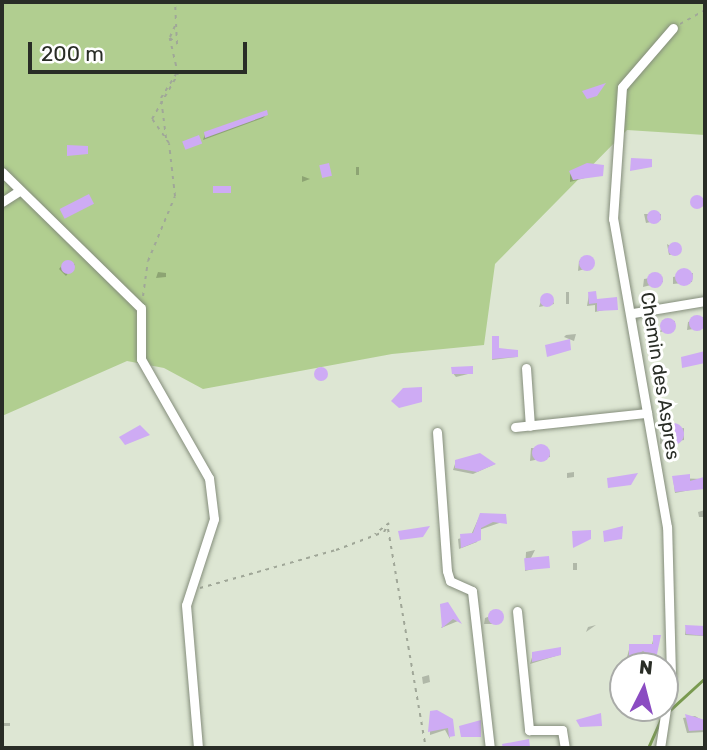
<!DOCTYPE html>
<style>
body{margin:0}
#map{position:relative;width:707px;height:750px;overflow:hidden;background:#dde6d3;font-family:Rubik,sans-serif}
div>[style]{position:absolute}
.green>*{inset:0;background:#b1ce90}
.shadow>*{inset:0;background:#0003;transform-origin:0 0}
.stream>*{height:2.5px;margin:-1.25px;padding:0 1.25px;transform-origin:1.25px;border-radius:1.25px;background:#799a50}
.building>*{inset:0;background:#ceabf4;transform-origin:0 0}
.round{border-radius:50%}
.path>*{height:2px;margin-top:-1px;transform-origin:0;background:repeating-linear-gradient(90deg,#a0a798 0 3.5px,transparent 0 8.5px)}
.roads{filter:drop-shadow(0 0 2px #848d7b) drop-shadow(0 0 2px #848d7b)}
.minor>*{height:9px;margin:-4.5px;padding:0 4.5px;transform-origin:4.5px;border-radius:4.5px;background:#fff}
span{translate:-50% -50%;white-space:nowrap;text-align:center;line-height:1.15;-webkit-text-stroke:6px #fff;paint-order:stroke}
.street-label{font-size:19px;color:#292d26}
.frame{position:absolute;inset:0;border:4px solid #292d26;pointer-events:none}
.north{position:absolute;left:609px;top:652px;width:70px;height:70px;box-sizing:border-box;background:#fff;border:2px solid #a9aba8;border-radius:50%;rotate:6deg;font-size:19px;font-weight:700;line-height:28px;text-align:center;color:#292d26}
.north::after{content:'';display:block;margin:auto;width:24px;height:32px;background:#8b4cc2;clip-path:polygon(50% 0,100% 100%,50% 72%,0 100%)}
.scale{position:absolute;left:28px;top:42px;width:219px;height:32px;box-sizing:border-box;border:4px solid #292d26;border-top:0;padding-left:9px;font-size:21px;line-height:24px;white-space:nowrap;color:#292d26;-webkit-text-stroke:5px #fff;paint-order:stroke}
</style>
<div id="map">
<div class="green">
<div style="clip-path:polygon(2px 2px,705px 2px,705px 135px,627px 130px,495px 264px,484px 345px,392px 354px,203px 389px,164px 368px,127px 361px,2px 416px)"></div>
</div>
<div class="shadow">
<div style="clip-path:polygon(266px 115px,263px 118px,203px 140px,205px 134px)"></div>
<div style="left:356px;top:167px;width:3px;height:8px"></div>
<div style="clip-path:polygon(570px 172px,600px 174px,570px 182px)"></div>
<div style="clip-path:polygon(302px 176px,310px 179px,302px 182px)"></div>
<div style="clip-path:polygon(703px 198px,704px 206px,694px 208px,692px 201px)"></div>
<div style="clip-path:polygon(644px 214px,661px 214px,661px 220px,646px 223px)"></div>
<div style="clip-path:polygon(667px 244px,681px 253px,669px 255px)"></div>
<div style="clip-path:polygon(592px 257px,591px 267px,578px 271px,579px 261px)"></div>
<div style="clip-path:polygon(64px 263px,75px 264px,66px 276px,59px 269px)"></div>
<div style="clip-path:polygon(158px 272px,166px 273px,166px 277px,156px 278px)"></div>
<div style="clip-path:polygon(693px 273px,692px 282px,673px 284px,673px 277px)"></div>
<div style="clip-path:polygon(662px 276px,663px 282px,643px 287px,644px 279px)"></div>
<div style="left:569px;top:292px;width:12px;height:3px;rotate:90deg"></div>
<div style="clip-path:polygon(589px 294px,595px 301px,613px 308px,595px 312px,595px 305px,587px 306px)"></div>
<div style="clip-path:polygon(543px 295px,552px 297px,554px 304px,539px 307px)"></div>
<div style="clip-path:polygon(703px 317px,700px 328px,687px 330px,688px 322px)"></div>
<div style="clip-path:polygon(675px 321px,674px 330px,660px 332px,663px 324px)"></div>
<div style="clip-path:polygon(576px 334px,574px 341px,564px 337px,566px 335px)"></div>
<div style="clip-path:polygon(494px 353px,516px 357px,492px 360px)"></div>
<div style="clip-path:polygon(321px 370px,324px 379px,323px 380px,315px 372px)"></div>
<div style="clip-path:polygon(452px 372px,472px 373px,456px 377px)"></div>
<div style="clip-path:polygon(684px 428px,684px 440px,660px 444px,660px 432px)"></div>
<div style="clip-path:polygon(531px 448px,549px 449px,550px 457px,530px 461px)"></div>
<div style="clip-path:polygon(475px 455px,495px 464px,473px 474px,453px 470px,456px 461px)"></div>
<div style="clip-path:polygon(574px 472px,574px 477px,567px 478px,567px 473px)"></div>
<div style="clip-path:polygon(673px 478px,703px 479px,701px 488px,675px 493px)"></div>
<div style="clip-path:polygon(705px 510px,705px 517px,699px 517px,698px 512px)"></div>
<div style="clip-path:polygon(480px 515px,502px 522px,479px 530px,477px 542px,459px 549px,458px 539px,471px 535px)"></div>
<div style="clip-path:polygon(535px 550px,530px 560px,546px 566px,525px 571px,526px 552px)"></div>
<div style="left:573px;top:563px;width:4px;height:7px"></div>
<div style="clip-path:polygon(440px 605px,458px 621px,441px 628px,446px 620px)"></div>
<div style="clip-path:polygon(501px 612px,497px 624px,484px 624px,485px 618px)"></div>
<div style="clip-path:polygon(596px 625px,586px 632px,588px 627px)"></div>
<div style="clip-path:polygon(686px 627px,705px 629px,704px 636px,685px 635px)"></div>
<div style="clip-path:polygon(654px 637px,659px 637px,656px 652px,627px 657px,630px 646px,651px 647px)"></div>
<div style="clip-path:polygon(533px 654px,559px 655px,530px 664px)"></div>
<div style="clip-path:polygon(429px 675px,430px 682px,423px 684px,422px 677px)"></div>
<div style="clip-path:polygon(430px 713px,448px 722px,450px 739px,445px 730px,430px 735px)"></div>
<div style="clip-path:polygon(695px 716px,705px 722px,705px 732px,687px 733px,683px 718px)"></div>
<div style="left:3px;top:723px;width:7px;height:3px"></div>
</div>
<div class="stream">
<div style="left:669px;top:711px;width:49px;rotate:-42.5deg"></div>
<div style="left:648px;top:748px;width:30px;rotate:-66deg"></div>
</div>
<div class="building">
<div style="clip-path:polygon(606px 83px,597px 96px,587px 99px,582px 91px)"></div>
<div style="clip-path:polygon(267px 110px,268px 115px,205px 138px,204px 132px)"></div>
<div style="left:199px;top:135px;width:9px;height:18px;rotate:69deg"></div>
<div style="clip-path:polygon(67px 145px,88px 146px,88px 154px,67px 156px)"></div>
<div style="clip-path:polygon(631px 158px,652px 159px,652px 167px,630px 171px)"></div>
<div style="left:329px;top:163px;width:13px;height:10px;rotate:77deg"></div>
<div style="clip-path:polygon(587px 163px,604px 165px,603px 176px,573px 180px,569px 171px)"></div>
<div style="left:213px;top:186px;width:18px;height:7px"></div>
<div style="left:89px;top:194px;width:11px;height:33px;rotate:63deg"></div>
<div class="round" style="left:690px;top:195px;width:14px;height:14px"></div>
<div class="round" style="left:647px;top:210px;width:14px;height:14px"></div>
<div class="round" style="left:668px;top:242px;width:14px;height:14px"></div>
<div class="round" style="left:579px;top:255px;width:16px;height:16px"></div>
<div class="round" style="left:61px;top:260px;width:14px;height:14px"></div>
<div class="round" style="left:675px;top:268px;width:18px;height:18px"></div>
<div class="round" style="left:647px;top:272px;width:16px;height:16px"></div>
<div style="clip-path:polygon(596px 291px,597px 299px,617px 297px,618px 310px,597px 311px,597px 303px,589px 304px,588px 292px)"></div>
<div class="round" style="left:540px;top:293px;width:14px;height:14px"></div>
<div class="round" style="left:689px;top:315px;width:16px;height:16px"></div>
<div class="round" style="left:660px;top:318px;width:16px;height:16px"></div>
<div style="clip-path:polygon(492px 336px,499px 336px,499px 348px,518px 350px,518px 357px,492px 359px)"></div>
<div style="clip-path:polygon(570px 339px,571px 350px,547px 357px,545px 345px)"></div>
<div style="clip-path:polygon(705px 351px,705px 363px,682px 368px,681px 357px)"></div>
<div style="clip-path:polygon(473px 366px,473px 374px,452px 374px,451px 367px)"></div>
<div class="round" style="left:314px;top:367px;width:14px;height:14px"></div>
<div style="clip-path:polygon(422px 387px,422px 402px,399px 408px,391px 401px,403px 388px)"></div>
<div class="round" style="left:662px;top:423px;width:22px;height:22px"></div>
<div style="clip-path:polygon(140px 425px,150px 435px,125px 445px,119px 437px)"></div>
<div class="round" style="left:532px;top:444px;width:18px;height:18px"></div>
<div style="clip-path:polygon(480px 453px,496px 464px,477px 472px,455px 468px,455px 460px)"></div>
<div style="clip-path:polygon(638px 473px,631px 485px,608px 488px,607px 478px)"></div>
<div style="clip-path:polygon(690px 474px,690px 481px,704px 477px,705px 489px,675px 492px,672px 476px)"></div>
<div style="clip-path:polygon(480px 513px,506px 514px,507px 524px,493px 522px,481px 528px,481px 540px,461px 548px,460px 534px,473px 533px)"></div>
<div style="clip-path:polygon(430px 526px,423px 537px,400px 540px,398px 531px)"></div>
<div style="clip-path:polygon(623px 526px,622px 539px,604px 542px,603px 531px)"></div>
<div style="clip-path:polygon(591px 530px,591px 539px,573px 548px,572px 531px)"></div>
<div style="left:549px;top:556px;width:12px;height:25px;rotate:85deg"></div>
<div style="clip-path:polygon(448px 602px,462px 624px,453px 619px,442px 628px,440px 604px)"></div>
<div class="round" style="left:488px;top:609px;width:16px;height:16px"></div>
<div style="clip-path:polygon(685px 625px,705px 626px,705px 636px,686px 634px)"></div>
<div style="clip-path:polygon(653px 635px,661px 635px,656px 659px,643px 651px,629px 659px,629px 644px,653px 644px)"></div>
<div style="clip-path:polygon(561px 647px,561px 655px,532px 662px,532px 652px)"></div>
<div style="clip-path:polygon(437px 710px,453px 719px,455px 736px,449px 737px,448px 728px,428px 732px,430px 711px)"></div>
<div style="clip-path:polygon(601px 713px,602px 726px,580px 727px,576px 720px)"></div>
<div style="clip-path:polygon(685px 714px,705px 720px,705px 730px,689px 731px)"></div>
<div style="clip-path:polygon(481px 720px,481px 737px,461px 737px,459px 726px)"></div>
<div style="clip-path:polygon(529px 739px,530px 747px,503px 748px,502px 744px)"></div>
</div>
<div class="path">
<div style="left:680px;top:2px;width:6px"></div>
<div style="left:680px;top:24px;width:29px;rotate:-29deg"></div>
<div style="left:170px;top:37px;width:12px;rotate:-66deg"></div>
<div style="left:166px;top:138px;width:40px;rotate:-97.1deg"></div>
<div style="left:161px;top:98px;width:31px;rotate:-58deg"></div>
<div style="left:143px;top:296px;width:35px;rotate:-82deg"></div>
<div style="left:148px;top:261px;width:70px;rotate:-67.4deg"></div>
<div style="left:175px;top:196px;width:53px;rotate:-96.5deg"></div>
<div style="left:169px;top:143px;width:29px;rotate:-125deg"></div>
<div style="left:152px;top:119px;width:52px;rotate:-60deg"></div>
<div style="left:178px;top:74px;width:37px;rotate:-103deg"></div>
<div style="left:170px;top:38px;width:9px;rotate:41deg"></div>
<div style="left:177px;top:44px;width:42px;rotate:-92.7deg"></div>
<div style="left:388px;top:529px;width:222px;rotate:80.2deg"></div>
<div style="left:200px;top:588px;width:141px;rotate:-15.6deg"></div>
<div style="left:336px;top:550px;width:51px;rotate:-20.6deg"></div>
<div style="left:384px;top:532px;width:10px;rotate:-61deg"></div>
<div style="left:389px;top:523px;width:18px;rotate:142deg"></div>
</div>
<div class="roads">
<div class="minor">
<div style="left:2px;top:172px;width:194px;rotate:44.4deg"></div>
<div style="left:141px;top:308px;width:51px;rotate:90deg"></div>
<div style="left:141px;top:359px;width:137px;rotate:60.3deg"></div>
<div style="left:209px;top:478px;width:41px;rotate:83deg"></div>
<div style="left:214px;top:519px;width:90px;rotate:108deg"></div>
<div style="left:186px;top:605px;width:144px;rotate:85.2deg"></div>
<div style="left:2px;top:202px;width:20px;rotate:-33deg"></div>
<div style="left:633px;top:313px;width:73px;rotate:-9.5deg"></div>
<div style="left:526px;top:368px;width:58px;rotate:86.1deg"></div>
<div style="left:515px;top:427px;width:133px;rotate:-6.1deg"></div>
<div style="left:437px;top:432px;width:139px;rotate:85.9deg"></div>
<div style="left:447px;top:571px;width:10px;rotate:73deg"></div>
<div style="left:450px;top:581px;width:24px;rotate:24deg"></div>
<div style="left:472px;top:591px;width:158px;rotate:83.5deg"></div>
<div style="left:517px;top:611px;width:120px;rotate:84.2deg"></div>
<div style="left:529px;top:730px;width:33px"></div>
<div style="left:562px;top:730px;width:18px;rotate:81deg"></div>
<div style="left:660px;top:748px;width:74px;rotate:-81.4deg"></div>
<div style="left:671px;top:675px;width:148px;rotate:-91.5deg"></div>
<div style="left:667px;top:527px;width:313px;rotate:-99.9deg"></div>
<div style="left:613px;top:219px;width:132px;rotate:-86.1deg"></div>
<div style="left:622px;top:87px;width:78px;rotate:-49.2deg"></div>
</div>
</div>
<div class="street-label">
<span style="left:660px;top:376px;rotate:81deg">Chemin des Aspres</span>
</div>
<div class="frame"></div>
<div class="north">N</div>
<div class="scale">200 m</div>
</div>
